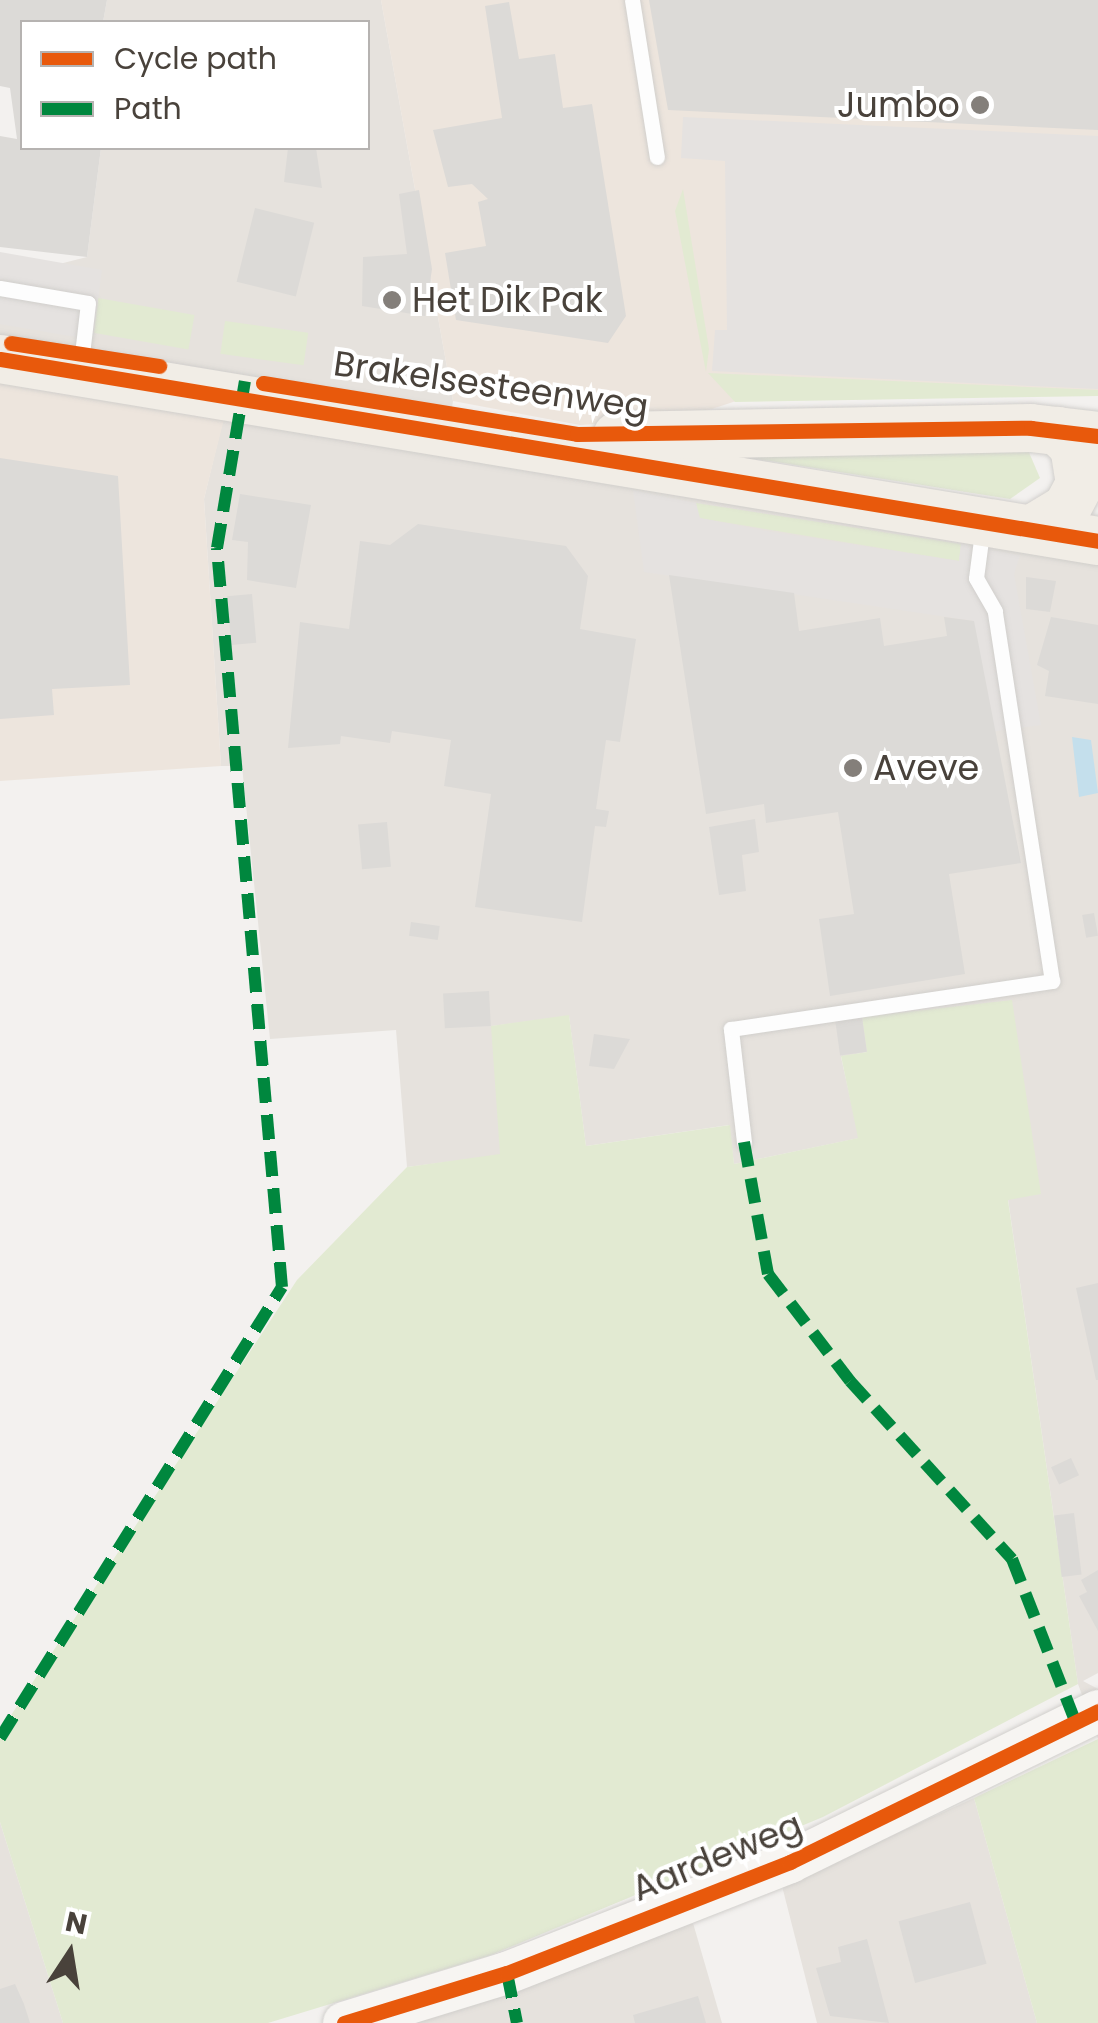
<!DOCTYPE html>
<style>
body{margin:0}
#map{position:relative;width:1098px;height:2023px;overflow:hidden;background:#f3f1ef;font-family:Poppins,sans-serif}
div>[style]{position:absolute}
.residential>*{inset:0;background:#e6e2dd}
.commercial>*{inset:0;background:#ede5dd}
.green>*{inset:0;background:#e2ead2;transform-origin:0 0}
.parking>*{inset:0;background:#e5e2e0}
.water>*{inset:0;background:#c4dfec}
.building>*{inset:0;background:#dcdad7;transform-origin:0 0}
.roads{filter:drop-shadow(0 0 2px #d1cfcc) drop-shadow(0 0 2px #d1cfcc)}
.lane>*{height:15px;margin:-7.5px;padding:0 7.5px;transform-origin:7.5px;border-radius:7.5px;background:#fdfdfd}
.secondary>*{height:42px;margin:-21px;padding:0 21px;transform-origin:21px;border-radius:21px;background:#f7f5f2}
.primary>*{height:48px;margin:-24px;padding:0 24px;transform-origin:24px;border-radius:24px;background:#f1ede6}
.quiet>*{height:12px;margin-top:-6px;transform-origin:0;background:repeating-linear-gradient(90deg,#00873e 0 25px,transparent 0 37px)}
.cycleway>*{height:15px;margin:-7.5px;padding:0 7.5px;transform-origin:7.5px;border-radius:7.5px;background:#e8590c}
.dots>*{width:28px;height:28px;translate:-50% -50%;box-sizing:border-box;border:5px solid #fff;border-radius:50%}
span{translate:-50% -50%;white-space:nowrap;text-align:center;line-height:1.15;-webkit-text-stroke:8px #fff;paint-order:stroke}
.poi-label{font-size:35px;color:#49423b}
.right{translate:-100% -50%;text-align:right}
.left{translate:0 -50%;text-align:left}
.street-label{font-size:35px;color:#49423b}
.legend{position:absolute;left:20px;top:20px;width:350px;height:130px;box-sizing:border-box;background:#fff;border:2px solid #b6b3b1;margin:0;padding:12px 18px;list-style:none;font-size:30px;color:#49423b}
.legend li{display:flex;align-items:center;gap:20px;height:50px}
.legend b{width:50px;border:2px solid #b6b3b1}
.north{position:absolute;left:20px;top:1903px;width:100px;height:100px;-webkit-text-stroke:8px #fff;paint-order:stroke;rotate:12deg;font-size:28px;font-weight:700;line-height:40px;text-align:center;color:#49423b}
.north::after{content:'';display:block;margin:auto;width:35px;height:45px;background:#49423b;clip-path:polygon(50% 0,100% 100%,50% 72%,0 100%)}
</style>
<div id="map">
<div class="residential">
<div style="clip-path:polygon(107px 0,381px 0,453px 401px,447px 439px,1098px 541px,1098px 1673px,1083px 1681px,1098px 1689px,1098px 1739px,1078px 1684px,1008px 1199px,1041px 1193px,867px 1052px,841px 1057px,859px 1138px,734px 1164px,729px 1125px,586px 1146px,569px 1016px,492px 1026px,501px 1155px,407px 1167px,396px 1030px,270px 1039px,242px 766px,221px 766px,204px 499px,225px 411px,0 378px,0 279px,87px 257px,101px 148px,368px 148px,368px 22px,103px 22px)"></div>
<div style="clip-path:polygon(974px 1798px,1037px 2023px,817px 2023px,782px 1886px)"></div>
<div style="clip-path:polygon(0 1822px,63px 2023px,0 2023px)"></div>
<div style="clip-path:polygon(693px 1923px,722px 2023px,406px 2023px)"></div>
</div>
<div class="commercial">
<div style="clip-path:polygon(381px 0,1098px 0,1098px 396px,748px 397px,682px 419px,580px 425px,453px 401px)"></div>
<div style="clip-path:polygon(0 378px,226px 411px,204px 499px,221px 766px,0 781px)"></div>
</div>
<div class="green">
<div style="clip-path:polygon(683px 189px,709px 349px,706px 372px,675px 211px)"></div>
<div style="left:98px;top:298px;width:98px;height:35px;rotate:10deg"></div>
<div style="left:225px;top:321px;width:84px;height:33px;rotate:8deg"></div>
<div style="clip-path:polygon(708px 373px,1098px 390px,1098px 396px,735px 402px)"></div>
<div style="clip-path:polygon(1028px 450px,1040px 478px,1010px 499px,732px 455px)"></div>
<div style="clip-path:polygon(696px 503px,961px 544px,959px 561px,699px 518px)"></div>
<div style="clip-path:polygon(1012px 1000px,1041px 1194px,1008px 1200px,1078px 1684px,823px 1817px,491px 1955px,268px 2023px,63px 2023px,0 1822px,0 1732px,297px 1280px,407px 1167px,500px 1154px,491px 1026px,569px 1015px,586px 1146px,730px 1125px,734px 1164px,858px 1138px,841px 1056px,867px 1052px,862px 1017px)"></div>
<div style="clip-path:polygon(1098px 1739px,1098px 2023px,1037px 2023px,974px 1798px)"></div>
</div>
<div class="parking">
<div style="clip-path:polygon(683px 117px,1098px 136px,1098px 389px,712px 371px,715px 330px,727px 330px,725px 161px,681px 158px)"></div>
<div style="clip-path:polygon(0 252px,102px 270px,93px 340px,0 324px)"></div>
<div style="clip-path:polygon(633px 490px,696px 503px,700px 518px,766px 531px,959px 561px,961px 544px,1020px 555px,1014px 574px,1041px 725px,991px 732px,974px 621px,644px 572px)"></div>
</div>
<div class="water">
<div style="clip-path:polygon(1072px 737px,1091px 740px,1098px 793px,1079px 797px)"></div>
</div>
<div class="building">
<div style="clip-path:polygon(0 0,107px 0,103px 22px,22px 22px,22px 148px,101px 148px,87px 257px,0 247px,0 136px,17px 139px,10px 88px,0 86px)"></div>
<div style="clip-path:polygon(649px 0,1098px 0,1098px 130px,668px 110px)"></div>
<div style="clip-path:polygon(509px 2px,519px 59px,555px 54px,563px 108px,592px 104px,626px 316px,608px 343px,456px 320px,445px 253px,486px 246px,478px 202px,488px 199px,472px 184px,448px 187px,433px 130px,502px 118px,485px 6px)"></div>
<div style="clip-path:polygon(288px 148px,316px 148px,322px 188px,284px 182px)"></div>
<div style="clip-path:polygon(419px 190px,432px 269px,425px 316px,362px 306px,363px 257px,407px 254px,399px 194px)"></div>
<div style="left:255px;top:208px;width:61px;height:76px;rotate:14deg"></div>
<div style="clip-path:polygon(0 458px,118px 476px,130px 685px,52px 689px,54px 715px,0 719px)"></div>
<div style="clip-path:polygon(240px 494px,311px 505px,296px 588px,247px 580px,248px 542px,232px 540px)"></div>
<div style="clip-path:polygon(418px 524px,566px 546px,588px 576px,580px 629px,636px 639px,620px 742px,606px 740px,596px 809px,609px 811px,606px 827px,595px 826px,582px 922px,475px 907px,491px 794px,444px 786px,451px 740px,392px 731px,390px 743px,341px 736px,340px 744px,288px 748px,300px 622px,349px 629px,360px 541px,390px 545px)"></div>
<div style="clip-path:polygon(669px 575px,794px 593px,799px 631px,880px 618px,884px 646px,947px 636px,944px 617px,974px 621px,1021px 863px,949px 874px,965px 974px,830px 996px,819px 919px,854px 914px,838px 812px,766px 823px,764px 804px,706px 814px)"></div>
<div style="clip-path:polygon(1026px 577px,1056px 581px,1050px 612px,1026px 609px)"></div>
<div style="left:252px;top:594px;width:49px;height:25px;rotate:85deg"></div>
<div style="clip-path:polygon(1051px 617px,1098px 625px,1098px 704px,1045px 696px,1049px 671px,1037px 665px)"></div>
<div style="clip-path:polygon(755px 819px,759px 852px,742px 855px,746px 891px,719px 895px,709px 827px)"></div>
<div style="left:387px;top:822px;width:45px;height:29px;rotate:85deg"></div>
<div style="left:1094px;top:913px;width:23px;height:12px;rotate:80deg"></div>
<div style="left:411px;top:922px;width:29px;height:14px;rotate:8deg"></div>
<div style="left:489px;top:991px;width:35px;height:46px;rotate:87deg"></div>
<div style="left:862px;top:1017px;width:35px;height:27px;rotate:82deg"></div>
<div style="clip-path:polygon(594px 1034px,630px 1039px,614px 1069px,589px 1066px)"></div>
<div style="clip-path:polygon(1098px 1283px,1098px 1380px,1096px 1380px,1076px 1288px)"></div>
<div style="left:1071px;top:1458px;width:19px;height:22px;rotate:65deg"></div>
<div style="left:1074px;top:1513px;width:62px;height:20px;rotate:83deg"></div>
<div style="clip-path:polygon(1098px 1570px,1098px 1631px,1079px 1596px,1087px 1592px,1081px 1580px)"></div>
<div style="left:970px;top:1902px;width:64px;height:74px;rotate:75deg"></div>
<div style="clip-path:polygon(867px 1939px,889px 2023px,830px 2016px,816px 1968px,841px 1962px,838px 1947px)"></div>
<div style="clip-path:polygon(15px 1984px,24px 2004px,30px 2023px,0 2023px,0 1989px)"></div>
<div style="clip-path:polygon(698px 1996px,706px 2023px,635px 2023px,633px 2015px)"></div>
</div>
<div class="roads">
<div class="lane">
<div style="left:632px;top:0;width:159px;rotate:81deg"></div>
<div style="left:0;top:288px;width:89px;rotate:9.7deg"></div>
<div style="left:88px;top:303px;width:51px;rotate:96.7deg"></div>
<div style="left:744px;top:1142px;width:114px;rotate:-96.6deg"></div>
<div style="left:731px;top:1029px;width:325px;rotate:-8.5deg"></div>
<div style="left:1052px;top:981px;width:374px;rotate:-98.8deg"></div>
<div style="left:995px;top:611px;width:38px;rotate:-120deg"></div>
<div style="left:976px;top:578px;width:53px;rotate:-82.5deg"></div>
</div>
<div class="secondary">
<div style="left:344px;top:2023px;width:170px;rotate:-17.1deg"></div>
<div style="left:507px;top:1973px;width:304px;rotate:-21.4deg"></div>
<div style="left:790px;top:1862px;width:343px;rotate:-26.1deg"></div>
</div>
<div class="primary">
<div style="left:0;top:359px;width:1113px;rotate:9.41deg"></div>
<div style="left:617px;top:436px;width:414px;rotate:-1.1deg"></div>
<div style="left:1031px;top:428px;width:67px;rotate:6.8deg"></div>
<div style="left:1032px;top:529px;width:41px;rotate:-31deg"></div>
<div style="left:1067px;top:508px;width:27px;rotate:-62deg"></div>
<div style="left:1080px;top:484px;width:37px;rotate:-99deg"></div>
<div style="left:1074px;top:447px;width:23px;rotate:-135deg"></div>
</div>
</div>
<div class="quiet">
<div style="left:744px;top:1142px;width:134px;rotate:79.7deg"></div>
<div style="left:768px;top:1274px;width:135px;rotate:52.5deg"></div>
<div style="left:850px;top:1381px;width:241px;rotate:47.7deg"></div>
<div style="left:1012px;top:1559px;width:176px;rotate:68.7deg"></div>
<div style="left:0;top:1738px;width:532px;rotate:-57.98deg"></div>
<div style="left:282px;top:1287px;width:742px;rotate:-95.03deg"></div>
<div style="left:217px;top:548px;width:169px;rotate:-80.5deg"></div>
<div style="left:507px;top:1973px;width:51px;rotate:78.7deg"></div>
</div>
<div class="cycleway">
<div style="left:11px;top:343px;width:150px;rotate:8.8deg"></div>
<div style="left:0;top:359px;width:1113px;rotate:9.41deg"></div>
<div style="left:263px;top:383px;width:318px;rotate:9.2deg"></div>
<div style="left:577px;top:434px;width:454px;rotate:-0.8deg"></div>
<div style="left:1031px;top:428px;width:67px;rotate:6.8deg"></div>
<div style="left:344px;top:2023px;width:170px;rotate:-17.1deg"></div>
<div style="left:507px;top:1973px;width:304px;rotate:-21.4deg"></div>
<div style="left:790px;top:1862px;width:343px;rotate:-26.1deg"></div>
</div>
<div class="dots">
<div style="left:980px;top:105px;background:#847f7a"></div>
<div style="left:392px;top:300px;background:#847f7a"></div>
<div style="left:853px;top:768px;background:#847f7a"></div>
</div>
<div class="poi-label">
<span class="right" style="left:960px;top:105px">Jumbo</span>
<span class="left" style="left:412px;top:300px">Het Dik Pak</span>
<span class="left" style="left:873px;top:768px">Aveve</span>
</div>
<div class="street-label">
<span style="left:491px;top:385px;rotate:8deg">Brakelsesteenweg</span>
<span style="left:717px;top:1857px;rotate:-22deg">Aardeweg</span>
</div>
<ul class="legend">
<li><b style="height:12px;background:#e8590c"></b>Cycle path</li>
<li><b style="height:12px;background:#00873e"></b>Path</li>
</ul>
<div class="north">N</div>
</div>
